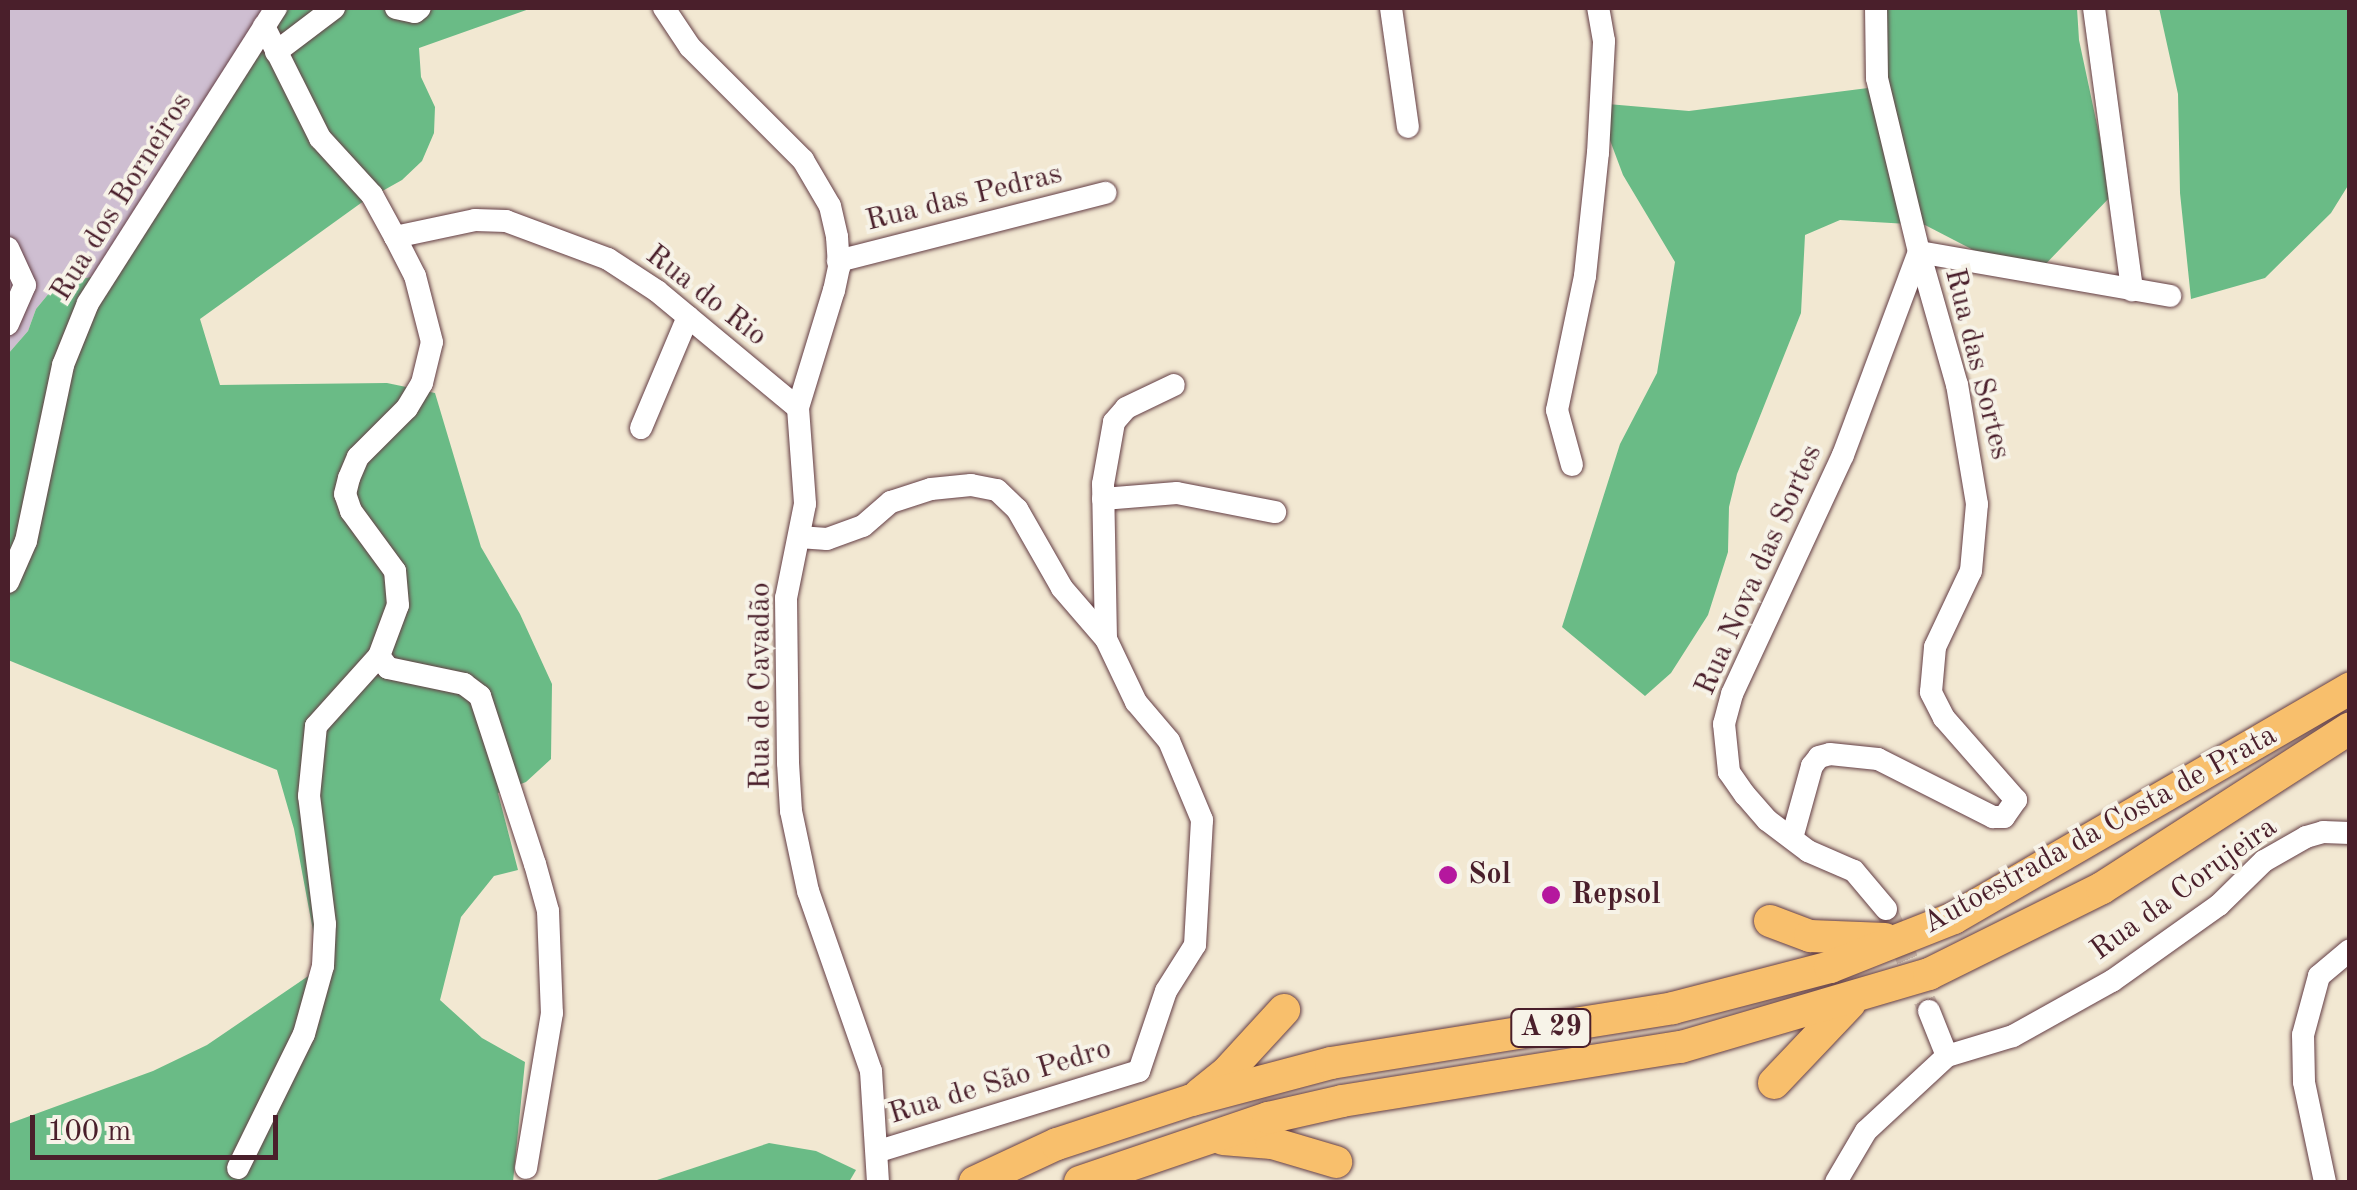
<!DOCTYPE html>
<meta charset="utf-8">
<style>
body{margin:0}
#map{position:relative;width:2357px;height:1190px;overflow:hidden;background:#f2e8d2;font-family:"Old Standard TT",serif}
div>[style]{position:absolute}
.industrial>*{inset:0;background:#cebed1}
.forest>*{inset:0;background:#6abb86}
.minor-tunnel>*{height:22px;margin-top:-11px;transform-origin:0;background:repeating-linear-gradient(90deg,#d0c0b1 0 22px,transparent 0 33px)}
.roads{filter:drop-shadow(0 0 2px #633d44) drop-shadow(0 0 2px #633d44)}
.minor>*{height:22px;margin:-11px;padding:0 11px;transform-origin:11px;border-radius:11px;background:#fff}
.highway>*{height:32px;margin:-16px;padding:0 16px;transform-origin:16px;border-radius:16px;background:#f8bf6c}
.dots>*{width:28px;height:28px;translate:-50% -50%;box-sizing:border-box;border:5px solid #f7f3e8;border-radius:50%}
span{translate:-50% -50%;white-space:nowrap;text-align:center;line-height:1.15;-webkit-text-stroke:8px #f7f3e8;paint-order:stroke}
.shield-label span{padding:2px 8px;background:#f7f3e8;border:2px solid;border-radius:8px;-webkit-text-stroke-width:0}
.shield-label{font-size:28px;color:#4a1f2b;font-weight:700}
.street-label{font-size:30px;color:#4a1f2b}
.poi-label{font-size:30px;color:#4a1f2b;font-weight:700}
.left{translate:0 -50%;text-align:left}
.frame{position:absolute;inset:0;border:10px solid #4a1f2b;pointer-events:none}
.scale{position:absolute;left:30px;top:1115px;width:248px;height:45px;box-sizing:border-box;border:5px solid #4a1f2b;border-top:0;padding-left:12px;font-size:30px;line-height:35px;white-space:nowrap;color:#4a1f2b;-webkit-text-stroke:8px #f7f3e8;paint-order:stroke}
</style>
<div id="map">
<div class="industrial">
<div style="clip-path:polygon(8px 8px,278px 8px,118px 270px,55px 286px,36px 309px,28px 331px,8px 354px)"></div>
</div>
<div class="forest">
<div style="clip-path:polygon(278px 8px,532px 8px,419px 48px,421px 77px,435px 107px,434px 133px,422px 161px,402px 180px,361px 203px,200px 319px,220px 385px,387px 383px,435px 393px,481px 547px,520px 614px,552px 684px,551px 759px,526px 782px,498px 793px,518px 870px,494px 876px,461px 917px,440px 1000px,482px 1038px,525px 1062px,513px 1182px,8px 1182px,8px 1124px,153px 1071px,207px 1045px,320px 968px,294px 829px,277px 770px,8px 660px,8px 354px,28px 331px,36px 309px,55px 286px,118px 270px)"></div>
<div style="clip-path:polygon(1873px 8px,2077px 8px,2079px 40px,2112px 195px,2037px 273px,1981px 254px,1925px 225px,1840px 220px,1805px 235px,1801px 313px,1737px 474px,1729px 507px,1728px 552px,1708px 615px,1671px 673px,1645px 696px,1562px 627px,1620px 444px,1657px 373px,1675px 262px,1623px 175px,1596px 103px,1689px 111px,1868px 88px)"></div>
<div style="clip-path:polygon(2159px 8px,2349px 8px,2349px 184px,2331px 213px,2265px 278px,2191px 299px,2180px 193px,2178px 94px)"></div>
<div style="clip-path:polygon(769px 1143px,816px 1151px,856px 1170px,849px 1182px,651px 1182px)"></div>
</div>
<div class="minor-tunnel">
<div style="left:1886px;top:909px;width:111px;rotate:67.1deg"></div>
</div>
<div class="roads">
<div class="minor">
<div style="left:396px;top:8px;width:19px;rotate:12deg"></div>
<div style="left:415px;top:12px;width:6px;rotate:-39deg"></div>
<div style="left:664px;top:8px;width:47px;rotate:56.3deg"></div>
<div style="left:690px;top:47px;width:160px;rotate:45deg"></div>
<div style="left:803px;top:160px;width:53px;rotate:59.6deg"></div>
<div style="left:830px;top:206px;width:32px;rotate:77deg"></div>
<div style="left:837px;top:237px;width:30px;rotate:86deg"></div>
<div style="left:839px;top:267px;width:24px;rotate:102deg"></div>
<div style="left:834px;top:290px;width:123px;rotate:107deg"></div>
<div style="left:798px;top:408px;width:96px;rotate:85.8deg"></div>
<div style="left:805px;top:504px;width:96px;rotate:101.4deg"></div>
<div style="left:786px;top:598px;width:165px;rotate:89.3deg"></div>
<div style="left:788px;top:763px;width:48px;rotate:86.4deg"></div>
<div style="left:791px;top:811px;width:82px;rotate:78deg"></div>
<div style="left:808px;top:891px;width:191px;rotate:70.7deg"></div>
<div style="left:871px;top:1071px;width:111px;rotate:86.4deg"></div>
<div style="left:1391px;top:8px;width:120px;rotate:81.9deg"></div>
<div style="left:2094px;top:8px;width:285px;rotate:82.3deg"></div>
<div style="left:276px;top:52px;width:73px;rotate:-37.2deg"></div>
<div style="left:395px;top:237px;width:82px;rotate:-12deg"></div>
<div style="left:475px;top:220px;width:31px;rotate:2deg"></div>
<div style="left:506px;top:221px;width:109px;rotate:20.4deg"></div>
<div style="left:608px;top:259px;width:59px;rotate:33.1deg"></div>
<div style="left:657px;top:291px;width:183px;rotate:39.7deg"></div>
<div style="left:8px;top:248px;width:41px;rotate:65.3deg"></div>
<div style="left:25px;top:285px;width:43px;rotate:113.6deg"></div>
<div style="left:1919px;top:252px;width:255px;rotate:9.9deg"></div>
<div style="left:838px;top:261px;width:276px;rotate:-14.3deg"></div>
<div style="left:641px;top:428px;width:121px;rotate:-67.1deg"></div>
<div style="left:1572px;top:465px;width:57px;rotate:-105.3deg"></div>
<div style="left:1557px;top:410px;width:137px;rotate:-78.2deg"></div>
<div style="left:1585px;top:276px;width:124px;rotate:-84deg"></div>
<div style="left:1598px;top:153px;width:112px;rotate:-86.9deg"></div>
<div style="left:1604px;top:41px;width:34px;rotate:-100deg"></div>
<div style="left:1103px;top:499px;width:74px;rotate:-4.6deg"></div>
<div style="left:1177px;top:493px;width:100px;rotate:11deg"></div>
<div style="left:799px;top:537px;width:28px;rotate:4deg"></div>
<div style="left:827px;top:539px;width:38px;rotate:-20deg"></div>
<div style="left:863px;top:526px;width:37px;rotate:-41deg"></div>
<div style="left:891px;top:502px;width:42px;rotate:-18deg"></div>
<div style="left:931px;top:489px;width:40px;rotate:-5.7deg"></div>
<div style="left:971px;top:485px;width:26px;rotate:11deg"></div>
<div style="left:997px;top:490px;width:28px;rotate:44deg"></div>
<div style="left:1017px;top:509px;width:91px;rotate:60.3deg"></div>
<div style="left:1062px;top:588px;width:67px;rotate:49.2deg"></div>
<div style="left:1106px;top:639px;width:70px;rotate:64.5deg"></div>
<div style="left:1136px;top:702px;width:51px;rotate:49.8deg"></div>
<div style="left:1169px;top:741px;width:86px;rotate:67.3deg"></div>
<div style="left:1202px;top:820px;width:125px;rotate:93.2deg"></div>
<div style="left:1195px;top:945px;width:54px;rotate:122.2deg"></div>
<div style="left:1166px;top:991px;width:84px;rotate:108.6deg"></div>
<div style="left:1139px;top:1071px;width:272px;rotate:162.9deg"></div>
<div style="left:8px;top:582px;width:45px;rotate:-66.3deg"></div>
<div style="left:26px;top:541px;width:180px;rotate:-78.1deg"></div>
<div style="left:63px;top:365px;width:67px;rotate:-68deg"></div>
<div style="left:88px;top:303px;width:350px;rotate:-57.5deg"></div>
<div style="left:1106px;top:639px;width:155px;rotate:-91.1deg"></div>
<div style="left:1103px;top:484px;width:63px;rotate:-79.9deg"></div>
<div style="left:1114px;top:422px;width:18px;rotate:-49deg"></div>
<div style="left:1126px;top:408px;width:53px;rotate:-25.6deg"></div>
<div style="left:379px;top:656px;width:15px;rotate:53deg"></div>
<div style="left:388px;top:668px;width:78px;rotate:11.9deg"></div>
<div style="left:464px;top:684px;width:20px;rotate:37deg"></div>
<div style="left:480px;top:696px;width:177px;rotate:71.9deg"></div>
<div style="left:535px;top:864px;width:49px;rotate:74.5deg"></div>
<div style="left:548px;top:911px;width:102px;rotate:87.8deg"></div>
<div style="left:552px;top:1013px;width:157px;rotate:99.5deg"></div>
<div style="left:1792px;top:838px;width:75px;rotate:-74.5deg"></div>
<div style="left:1812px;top:766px;width:11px;rotate:-52deg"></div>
<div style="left:1819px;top:757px;width:11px;rotate:-15deg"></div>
<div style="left:1830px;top:754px;width:48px;rotate:5.9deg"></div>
<div style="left:1878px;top:759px;width:129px;rotate:26.8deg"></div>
<div style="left:1993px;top:817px;width:11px"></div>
<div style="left:2004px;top:817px;width:21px;rotate:-55deg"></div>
<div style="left:2016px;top:800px;width:109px;rotate:-131.3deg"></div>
<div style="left:1944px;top:718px;width:29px;rotate:-117deg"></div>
<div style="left:1931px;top:692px;width:45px;rotate:-84.9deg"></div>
<div style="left:1935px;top:647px;width:84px;rotate:-64.7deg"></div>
<div style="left:1971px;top:571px;width:67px;rotate:-84.9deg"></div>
<div style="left:1977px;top:504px;width:121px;rotate:-99.5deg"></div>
<div style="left:1957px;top:385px;width:138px;rotate:-105.9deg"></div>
<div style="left:1919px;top:252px;width:179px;rotate:-103.6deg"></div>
<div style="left:1877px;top:78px;width:70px;rotate:-90.8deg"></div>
<div style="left:1886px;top:909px;width:50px;rotate:-130.1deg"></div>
<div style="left:1854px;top:871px;width:50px;rotate:-156.5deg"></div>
<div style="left:1808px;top:851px;width:51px;rotate:-142.9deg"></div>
<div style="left:1767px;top:820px;width:33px;rotate:-131deg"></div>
<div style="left:1745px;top:795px;width:28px;rotate:-125deg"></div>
<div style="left:1729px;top:772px;width:48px;rotate:-95.9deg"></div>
<div style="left:1724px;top:724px;width:31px;rotate:-75deg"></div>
<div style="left:1732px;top:694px;width:264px;rotate:-65.1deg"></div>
<div style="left:1843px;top:455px;width:217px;rotate:-69.5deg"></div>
<div style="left:1929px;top:1011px;width:48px;rotate:68.2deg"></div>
<div style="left:238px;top:1168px;width:149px;rotate:-63.8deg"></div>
<div style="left:304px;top:1034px;width:71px;rotate:-74.4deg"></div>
<div style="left:323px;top:966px;width:42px;rotate:-87.3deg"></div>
<div style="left:325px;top:924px;width:129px;rotate:-97.1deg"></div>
<div style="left:309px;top:796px;width:70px;rotate:-84.3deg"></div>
<div style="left:316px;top:726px;width:94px;rotate:-48deg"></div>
<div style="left:379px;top:656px;width:54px;rotate:-69.6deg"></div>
<div style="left:398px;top:605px;width:34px;rotate:-95deg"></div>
<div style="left:395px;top:571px;width:74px;rotate:-126.3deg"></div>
<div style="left:351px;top:511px;width:18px;rotate:-109deg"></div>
<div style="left:345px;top:494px;width:16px;rotate:-76deg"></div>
<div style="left:349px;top:478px;width:23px;rotate:-67deg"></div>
<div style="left:358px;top:457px;width:69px;rotate:-45deg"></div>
<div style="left:407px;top:408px;width:29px;rotate:-59deg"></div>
<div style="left:422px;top:383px;width:42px;rotate:-76.3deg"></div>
<div style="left:432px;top:342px;width:68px;rotate:-104.4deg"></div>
<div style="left:415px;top:276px;width:44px;rotate:-117.1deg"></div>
<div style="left:395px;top:237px;width:48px;rotate:-118.7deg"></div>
<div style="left:372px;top:195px;width:77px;rotate:-132.4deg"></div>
<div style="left:320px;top:138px;width:125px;rotate:-116.6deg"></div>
<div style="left:1836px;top:1182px;width:59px;rotate:-59.5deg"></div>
<div style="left:1866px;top:1131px;width:110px;rotate:-42.8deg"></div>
<div style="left:1947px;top:1056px;width:69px;rotate:-16.9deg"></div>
<div style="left:2013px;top:1036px;width:113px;rotate:-29.1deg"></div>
<div style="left:2112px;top:981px;width:131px;rotate:-35.4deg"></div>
<div style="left:2219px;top:905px;width:63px;rotate:-44.4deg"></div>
<div style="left:2264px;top:861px;width:48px;rotate:-29.7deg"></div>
<div style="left:2306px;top:837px;width:18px;rotate:-16deg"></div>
<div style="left:2323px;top:832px;width:27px;rotate:2deg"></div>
<div style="left:2325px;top:1182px;width:102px;rotate:-101.9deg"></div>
<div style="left:2304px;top:1082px;width:47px;rotate:-91.2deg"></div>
<div style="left:2303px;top:1035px;width:61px;rotate:-74.8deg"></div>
<div style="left:2319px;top:976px;width:40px;rotate:-40deg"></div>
</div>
<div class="highway">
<div style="left:1770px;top:921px;width:43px;rotate:20.6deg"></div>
<div style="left:1810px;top:936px;width:75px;rotate:2.3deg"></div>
<div style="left:1774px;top:1083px;width:110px;rotate:-46.5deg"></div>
<div style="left:1200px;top:1094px;width:36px;rotate:-39deg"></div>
<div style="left:1228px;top:1071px;width:83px;rotate:-47.4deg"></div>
<div style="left:1223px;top:1139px;width:49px;rotate:4.7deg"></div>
<div style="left:1272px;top:1143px;width:67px;rotate:16.5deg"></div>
<div style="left:975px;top:1182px;width:90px;rotate:-24.9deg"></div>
<div style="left:1057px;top:1144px;width:142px;rotate:-18.1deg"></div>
<div style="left:1192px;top:1100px;width:144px;rotate:-14.9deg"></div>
<div style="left:1331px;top:1063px;width:346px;rotate:-9.1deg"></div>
<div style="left:1673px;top:1008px;width:162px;rotate:-14.6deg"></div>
<div style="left:1830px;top:967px;width:133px;rotate:-21.6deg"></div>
<div style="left:1954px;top:918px;width:458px;rotate:-30.1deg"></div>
<div style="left:1080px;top:1182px;width:199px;rotate:-18.8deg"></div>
<div style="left:1268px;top:1118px;width:76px;rotate:-12.9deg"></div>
<div style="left:1342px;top:1101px;width:343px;rotate:-9.1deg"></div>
<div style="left:1681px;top:1047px;width:259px;rotate:-16.4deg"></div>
<div style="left:1929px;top:974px;width:193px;rotate:-26.4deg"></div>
<div style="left:2102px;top:888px;width:295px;rotate:-32.8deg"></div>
</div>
</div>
<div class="dots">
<div style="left:1448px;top:875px;background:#b5179e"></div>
<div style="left:1551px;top:895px;background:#b5179e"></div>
</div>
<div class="shield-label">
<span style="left:1551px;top:1028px">A 29</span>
</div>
<div class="street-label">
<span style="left:122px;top:197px;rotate:-58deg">Rua dos Borneiros</span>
<span style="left:964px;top:198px;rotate:-14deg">Rua das Pedras</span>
<span style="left:706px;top:296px;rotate:38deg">Rua do Rio</span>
<span style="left:1977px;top:364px;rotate:76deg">Rua das Sortes</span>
<span style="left:1759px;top:570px;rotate:-66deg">Rua Nova das Sortes</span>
<span style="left:761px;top:686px;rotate:-90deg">Rua de Cavadão</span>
<span style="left:2100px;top:830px;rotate:-29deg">Autoestrada da Costa de Prata</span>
<span style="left:2184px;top:889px;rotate:-36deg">Rua da Corujeira</span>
<span style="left:1000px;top:1082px;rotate:-17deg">Rua de São Pedro</span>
</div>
<div class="poi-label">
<span class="left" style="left:1468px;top:875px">Sol</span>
<span class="left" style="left:1571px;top:895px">Repsol</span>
</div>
<div class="frame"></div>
<div class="scale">100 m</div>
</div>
